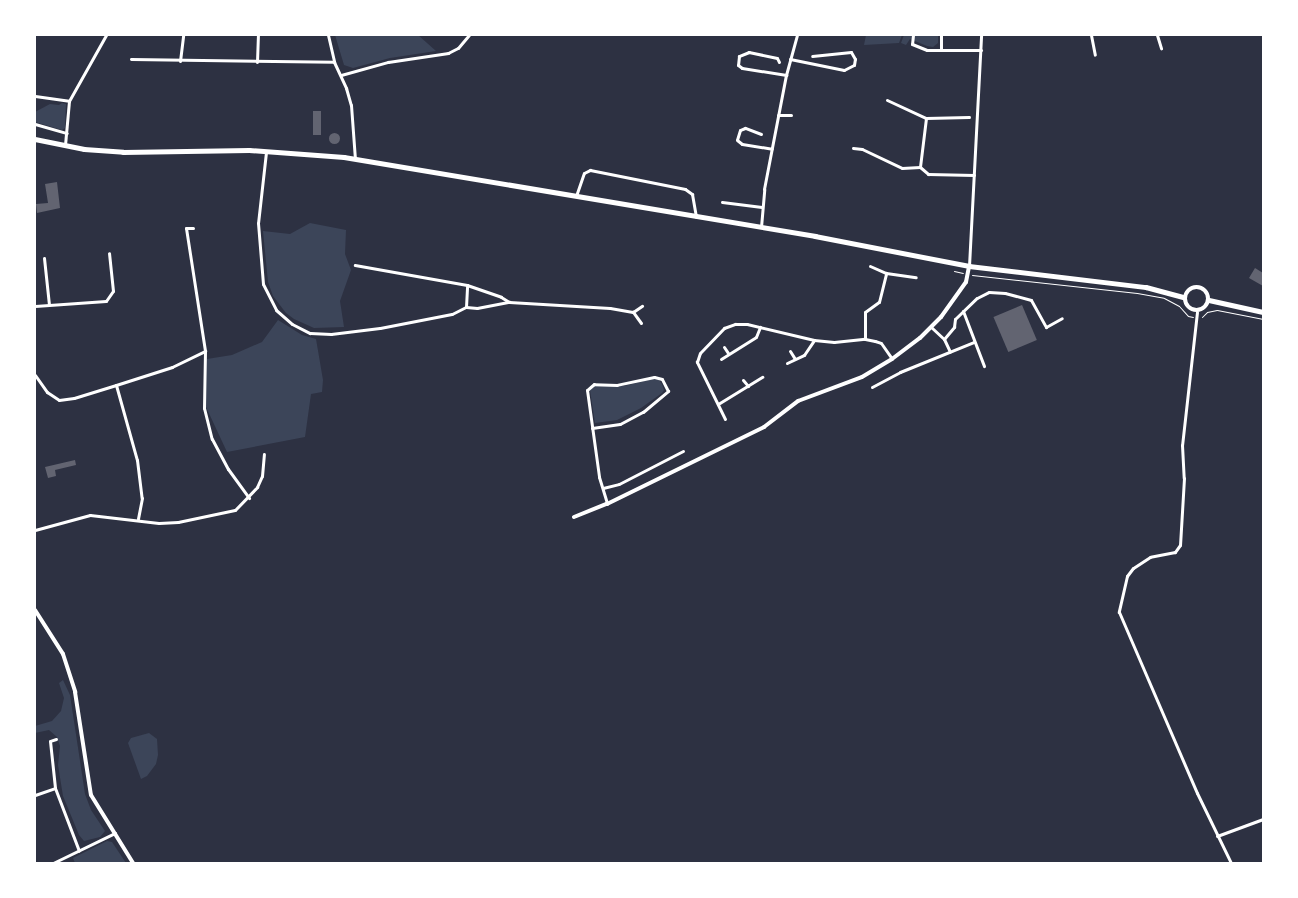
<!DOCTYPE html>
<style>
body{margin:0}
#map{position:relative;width:1298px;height:898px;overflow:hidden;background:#2d3142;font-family:Ubuntu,sans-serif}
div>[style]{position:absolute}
.green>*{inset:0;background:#3c4559}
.building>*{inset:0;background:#626471;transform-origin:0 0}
.round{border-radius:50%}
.path>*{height:1px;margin:-0.5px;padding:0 0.5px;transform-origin:0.5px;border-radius:0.5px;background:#fff}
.minor>*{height:3px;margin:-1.5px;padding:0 1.5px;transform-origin:1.5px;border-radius:1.5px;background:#fff}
.tertiary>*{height:4px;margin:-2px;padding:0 2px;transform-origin:2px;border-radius:2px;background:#fff}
.secondary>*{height:4.5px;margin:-2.25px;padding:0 2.25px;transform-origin:2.25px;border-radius:2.25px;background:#fff}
.secondary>.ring{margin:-2.25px;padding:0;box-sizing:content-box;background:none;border:4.5px solid #fff;border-radius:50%}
span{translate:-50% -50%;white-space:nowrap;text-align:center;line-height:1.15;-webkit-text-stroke:5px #fff;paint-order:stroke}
.frame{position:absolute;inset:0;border:36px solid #fff;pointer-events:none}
</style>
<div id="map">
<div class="green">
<div style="clip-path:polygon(335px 35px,418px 35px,436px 51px,390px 58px,353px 68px,344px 65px)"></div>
<div style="clip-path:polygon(866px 35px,902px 35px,899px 43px,864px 45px)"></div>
<div style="clip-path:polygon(904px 35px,938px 35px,938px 43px,933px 47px,927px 46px,910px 39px,906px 45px,901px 43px)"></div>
<div style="clip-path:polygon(62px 103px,66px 104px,65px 128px,62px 130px,35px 122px,35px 112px,50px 104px,59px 105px)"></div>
<div style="clip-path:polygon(310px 223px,346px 230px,345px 254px,351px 270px,340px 301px,344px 327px,314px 328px,294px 319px,286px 313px,273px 296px,268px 282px,263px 231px,290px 234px)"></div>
<div style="clip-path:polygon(278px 320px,302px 335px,316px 339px,323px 380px,322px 392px,311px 394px,305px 437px,227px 452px,206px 407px,207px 359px,232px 355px,262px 342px)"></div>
<div style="clip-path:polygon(653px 379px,659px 380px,662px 384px,664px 390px,662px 393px,641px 408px,617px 420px,595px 423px,590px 390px,594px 386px,624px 386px)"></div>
<div style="clip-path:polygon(63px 680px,70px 695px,85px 794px,91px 810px,105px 831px,100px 837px,84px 841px,79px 835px,63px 796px,58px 765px,60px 746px,57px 737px,49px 730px,35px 733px,35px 726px,52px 721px,61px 711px,64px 698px,59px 683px)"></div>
<div style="clip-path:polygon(149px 733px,157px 739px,158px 755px,156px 764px,147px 776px,141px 779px,128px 743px,131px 738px)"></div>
<div style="clip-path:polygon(107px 841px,112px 842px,126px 863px,75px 863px,73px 858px)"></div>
</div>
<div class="building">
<div style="left:313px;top:111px;width:8px;height:24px"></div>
<div class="round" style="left:328.5px;top:132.5px;width:11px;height:11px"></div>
<div style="clip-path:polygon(57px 182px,60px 208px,37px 213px,36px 204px,48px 203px,45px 184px)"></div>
<div style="clip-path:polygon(1255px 268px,1263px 273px,1263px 286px,1249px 278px)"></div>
<div style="left:1022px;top:305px;width:38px;height:31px;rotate:67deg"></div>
<div style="clip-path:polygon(75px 460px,76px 465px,55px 470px,56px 476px,48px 478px,45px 467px)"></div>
</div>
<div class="path">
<div style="left:954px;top:271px;width:9px;rotate:13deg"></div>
<div style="left:972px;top:275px;width:166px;rotate:6.2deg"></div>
<div style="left:1137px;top:293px;width:27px;rotate:10deg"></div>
<div style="left:1164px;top:298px;width:17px;rotate:28deg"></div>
<div style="left:1179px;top:306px;width:13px;rotate:48deg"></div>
<div style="left:1188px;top:316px;width:5px;rotate:11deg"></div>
<div style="left:1202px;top:317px;width:7px;rotate:-45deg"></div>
<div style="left:1207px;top:312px;width:10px;rotate:-11deg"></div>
<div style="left:1217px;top:310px;width:47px;rotate:11.1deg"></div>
</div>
<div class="minor">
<div style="left:328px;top:35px;width:28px;rotate:77deg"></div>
<div style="left:334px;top:62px;width:29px;rotate:65deg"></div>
<div style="left:346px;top:88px;width:18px;rotate:74deg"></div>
<div style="left:351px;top:105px;width:54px;rotate:85.8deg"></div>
<div style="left:913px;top:35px;width:9px;rotate:96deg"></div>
<div style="left:912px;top:44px;width:16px;rotate:22deg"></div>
<div style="left:927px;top:50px;width:54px"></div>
<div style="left:1091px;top:35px;width:20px;rotate:79deg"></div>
<div style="left:1157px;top:35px;width:14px;rotate:73deg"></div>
<div style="left:941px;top:50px;width:15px;rotate:-90deg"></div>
<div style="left:131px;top:59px;width:203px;rotate:0.8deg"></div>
<div style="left:790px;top:59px;width:55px;rotate:11.5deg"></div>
<div style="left:844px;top:70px;width:11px;rotate:-27deg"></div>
<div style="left:854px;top:65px;width:6px;rotate:-81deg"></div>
<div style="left:855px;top:59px;width:8px;rotate:-120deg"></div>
<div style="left:851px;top:52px;width:39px;rotate:174deg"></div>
<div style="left:180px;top:61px;width:26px;rotate:-83deg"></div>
<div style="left:257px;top:62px;width:27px;rotate:-88deg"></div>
<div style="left:779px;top:62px;width:4px;rotate:-117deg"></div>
<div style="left:777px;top:58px;width:29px;rotate:-168deg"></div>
<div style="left:749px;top:52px;width:11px;rotate:158deg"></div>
<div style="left:739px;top:56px;width:9px;rotate:96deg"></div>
<div style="left:738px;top:65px;width:5px;rotate:37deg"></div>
<div style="left:742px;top:68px;width:45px;rotate:9deg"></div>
<div style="left:341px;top:75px;width:49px;rotate:-15.5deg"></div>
<div style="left:388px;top:62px;width:61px;rotate:-8.5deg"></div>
<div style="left:448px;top:53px;width:11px;rotate:-27deg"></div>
<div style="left:458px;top:48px;width:17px;rotate:-50deg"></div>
<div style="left:35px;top:96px;width:34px;rotate:8deg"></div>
<div style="left:887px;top:100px;width:43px;rotate:24.8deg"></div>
<div style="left:926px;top:118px;width:49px;rotate:97deg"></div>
<div style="left:778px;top:115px;width:13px"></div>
<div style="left:926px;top:118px;width:43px;rotate:-1.3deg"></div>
<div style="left:35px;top:124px;width:33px;rotate:16deg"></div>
<div style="left:761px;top:134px;width:17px;rotate:-159deg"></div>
<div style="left:745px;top:128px;width:5px;rotate:158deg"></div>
<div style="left:740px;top:130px;width:10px;rotate:107deg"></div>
<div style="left:737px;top:140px;width:6px;rotate:39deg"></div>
<div style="left:742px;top:144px;width:30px;rotate:9deg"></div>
<div style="left:65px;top:145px;width:44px;rotate:-84.8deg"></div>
<div style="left:69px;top:101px;width:76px;rotate:-60.7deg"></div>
<div style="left:853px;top:148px;width:9px;rotate:6deg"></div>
<div style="left:862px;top:149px;width:44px;rotate:25.4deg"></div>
<div style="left:902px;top:168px;width:18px;rotate:-3deg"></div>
<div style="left:920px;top:167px;width:11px;rotate:41deg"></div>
<div style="left:928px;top:174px;width:46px;rotate:1.2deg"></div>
<div style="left:266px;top:152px;width:71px;rotate:96.4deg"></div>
<div style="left:258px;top:223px;width:61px;rotate:85.3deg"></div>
<div style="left:263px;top:284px;width:29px;rotate:63deg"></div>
<div style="left:276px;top:310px;width:21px;rotate:41deg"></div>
<div style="left:292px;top:324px;width:20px;rotate:27deg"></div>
<div style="left:310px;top:333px;width:21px;rotate:3deg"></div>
<div style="left:331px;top:334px;width:49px;rotate:-7deg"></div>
<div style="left:380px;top:328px;width:73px;rotate:-11deg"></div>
<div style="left:452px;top:314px;width:16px;rotate:-27deg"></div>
<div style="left:466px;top:307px;width:22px;rotate:-87deg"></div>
<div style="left:467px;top:285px;width:114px;rotate:-169.9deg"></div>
<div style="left:576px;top:196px;width:24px;rotate:-71deg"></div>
<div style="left:584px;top:173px;width:7px;rotate:-27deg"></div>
<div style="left:590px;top:170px;width:97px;rotate:11.3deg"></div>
<div style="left:685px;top:189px;width:9px;rotate:36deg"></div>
<div style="left:692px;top:194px;width:23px;rotate:80deg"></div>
<div style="left:722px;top:202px;width:40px;rotate:7.1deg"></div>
<div style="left:761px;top:227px;width:38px;rotate:-85deg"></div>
<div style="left:764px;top:189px;width:116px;rotate:-79.1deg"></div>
<div style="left:786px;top:75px;width:41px;rotate:-74.6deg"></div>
<div style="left:193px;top:228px;width:7px;rotate:180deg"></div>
<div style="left:186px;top:228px;width:124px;rotate:81.2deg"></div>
<div style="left:205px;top:351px;width:57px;rotate:91deg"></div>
<div style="left:204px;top:408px;width:32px;rotate:76deg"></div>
<div style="left:212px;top:439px;width:34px;rotate:62deg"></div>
<div style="left:228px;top:469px;width:36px;rotate:54deg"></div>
<div style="left:44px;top:258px;width:47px;rotate:83.9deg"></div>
<div style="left:870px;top:266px;width:17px;rotate:24deg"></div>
<div style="left:886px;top:273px;width:30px;rotate:8deg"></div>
<div style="left:969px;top:266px;width:231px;rotate:-87deg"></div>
<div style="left:467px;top:285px;width:36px;rotate:19deg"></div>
<div style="left:501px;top:297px;width:9px;rotate:32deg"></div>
<div style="left:509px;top:302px;width:101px;rotate:3.4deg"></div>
<div style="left:610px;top:308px;width:23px;rotate:10deg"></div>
<div style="left:35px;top:306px;width:71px;rotate:-4deg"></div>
<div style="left:106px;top:301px;width:12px;rotate:-55deg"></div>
<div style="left:113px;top:291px;width:38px;rotate:-96deg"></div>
<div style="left:466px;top:307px;width:11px;rotate:5deg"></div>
<div style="left:477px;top:308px;width:33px;rotate:-11deg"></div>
<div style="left:963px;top:311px;width:59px;rotate:69.1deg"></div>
<div style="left:1197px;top:312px;width:134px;rotate:96.4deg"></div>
<div style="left:1182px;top:445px;width:33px;rotate:87deg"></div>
<div style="left:1184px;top:478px;width:67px;rotate:93.4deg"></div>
<div style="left:1180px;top:545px;width:9px;rotate:126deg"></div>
<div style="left:1175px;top:552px;width:25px;rotate:169deg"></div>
<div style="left:1150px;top:557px;width:20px;rotate:147deg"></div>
<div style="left:1133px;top:568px;width:10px;rotate:127deg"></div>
<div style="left:1127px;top:576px;width:37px;rotate:103deg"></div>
<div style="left:1119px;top:612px;width:197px;rotate:66.7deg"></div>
<div style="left:1197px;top:793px;width:78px;rotate:64.1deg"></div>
<div style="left:641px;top:323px;width:14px;rotate:-126deg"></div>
<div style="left:633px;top:312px;width:11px;rotate:-34deg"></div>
<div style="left:931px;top:327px;width:18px;rotate:43deg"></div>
<div style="left:944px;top:339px;width:14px;rotate:65deg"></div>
<div style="left:865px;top:339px;width:27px;rotate:-90deg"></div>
<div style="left:865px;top:312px;width:17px;rotate:-36deg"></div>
<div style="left:879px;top:302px;width:30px;rotate:-76deg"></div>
<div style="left:944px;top:339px;width:16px;rotate:-50deg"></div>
<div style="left:954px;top:327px;width:8px;rotate:-83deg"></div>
<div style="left:955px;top:319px;width:30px;rotate:-44deg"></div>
<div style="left:977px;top:298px;width:13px;rotate:-27deg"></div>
<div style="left:989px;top:292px;width:16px;rotate:4deg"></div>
<div style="left:1005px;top:293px;width:27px;rotate:15deg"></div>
<div style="left:1031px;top:300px;width:31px;rotate:61deg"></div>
<div style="left:1046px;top:327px;width:18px;rotate:-29deg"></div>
<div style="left:724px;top:347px;width:7px;rotate:56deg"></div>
<div style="left:790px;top:351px;width:9px;rotate:58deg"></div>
<div style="left:721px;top:359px;width:41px;rotate:-32.2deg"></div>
<div style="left:756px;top:337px;width:11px;rotate:-68deg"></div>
<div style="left:787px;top:363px;width:19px;rotate:-25deg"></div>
<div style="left:804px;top:355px;width:18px;rotate:-56deg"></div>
<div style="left:35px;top:375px;width:21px;rotate:55deg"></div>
<div style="left:47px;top:392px;width:14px;rotate:34deg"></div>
<div style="left:59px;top:400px;width:15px;rotate:-8deg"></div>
<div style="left:74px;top:398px;width:44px;rotate:-17.2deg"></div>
<div style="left:116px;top:385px;width:78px;rotate:74.4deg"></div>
<div style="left:137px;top:460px;width:38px;rotate:83deg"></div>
<div style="left:142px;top:498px;width:21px;rotate:101deg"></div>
<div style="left:743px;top:380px;width:8px;rotate:50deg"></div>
<div style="left:116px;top:385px;width:59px;rotate:-17.8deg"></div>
<div style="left:172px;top:367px;width:37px;rotate:-26deg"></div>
<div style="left:872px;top:387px;width:32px;rotate:-28deg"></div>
<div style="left:900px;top:372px;width:80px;rotate:-22.1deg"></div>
<div style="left:718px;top:404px;width:52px;rotate:-31.5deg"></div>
<div style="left:725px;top:419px;width:64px;rotate:-116.2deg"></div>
<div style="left:697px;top:362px;width:9px;rotate:-72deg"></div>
<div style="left:700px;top:353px;width:35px;rotate:-46deg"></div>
<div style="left:724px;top:328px;width:12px;rotate:-20deg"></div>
<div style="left:735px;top:324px;width:12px"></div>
<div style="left:747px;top:324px;width:69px;rotate:13.4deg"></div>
<div style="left:814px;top:340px;width:20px;rotate:6deg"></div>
<div style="left:834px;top:342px;width:31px;rotate:-6deg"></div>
<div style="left:865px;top:339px;width:10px;rotate:11deg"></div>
<div style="left:875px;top:341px;width:6px;rotate:18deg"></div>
<div style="left:881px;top:343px;width:19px;rotate:55deg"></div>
<div style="left:592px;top:428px;width:28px;rotate:-8deg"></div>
<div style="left:620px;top:424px;width:26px;rotate:-28deg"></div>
<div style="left:643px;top:412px;width:33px;rotate:-40deg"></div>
<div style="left:668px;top:391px;width:13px;rotate:-117deg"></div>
<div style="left:662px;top:379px;width:8px;rotate:-166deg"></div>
<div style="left:654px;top:377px;width:38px;rotate:168deg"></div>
<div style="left:617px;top:385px;width:23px;rotate:-178deg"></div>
<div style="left:594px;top:384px;width:9px;rotate:139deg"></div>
<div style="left:587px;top:390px;width:88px;rotate:82.1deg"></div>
<div style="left:599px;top:477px;width:28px;rotate:73deg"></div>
<div style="left:603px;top:488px;width:16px;rotate:-14deg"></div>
<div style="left:619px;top:484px;width:72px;rotate:-27.3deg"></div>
<div style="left:35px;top:530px;width:57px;rotate:-15.3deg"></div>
<div style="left:90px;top:515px;width:69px;rotate:6.6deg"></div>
<div style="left:159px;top:523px;width:19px;rotate:-3deg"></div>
<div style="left:178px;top:522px;width:58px;rotate:-11.9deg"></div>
<div style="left:235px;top:510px;width:32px;rotate:-46deg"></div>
<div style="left:257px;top:487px;width:12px;rotate:-66deg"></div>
<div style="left:262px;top:476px;width:22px;rotate:-85deg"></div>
<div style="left:56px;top:739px;width:6px;rotate:162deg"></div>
<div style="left:50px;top:741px;width:47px;rotate:83.9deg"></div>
<div style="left:55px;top:788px;width:67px;rotate:69.1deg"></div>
<div style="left:35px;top:795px;width:21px;rotate:-19deg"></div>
<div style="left:1217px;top:836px;width:49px;rotate:-20.3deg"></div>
<div style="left:53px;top:863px;width:69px;rotate:-25.8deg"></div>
</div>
<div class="tertiary">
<div style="left:574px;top:517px;width:35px;rotate:-22deg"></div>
<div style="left:607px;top:504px;width:175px;rotate:-26.1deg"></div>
<div style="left:764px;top:427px;width:43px;rotate:-37.4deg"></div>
<div style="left:798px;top:401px;width:68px;rotate:-20.6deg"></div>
<div style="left:862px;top:377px;width:35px;rotate:-31deg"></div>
<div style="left:892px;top:359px;width:35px;rotate:-37deg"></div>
<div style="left:920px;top:338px;width:30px;rotate:-45deg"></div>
<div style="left:941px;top:317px;width:43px;rotate:-54.5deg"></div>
<div style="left:966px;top:282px;width:16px;rotate:-79deg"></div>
<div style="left:35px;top:610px;width:52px;rotate:57.5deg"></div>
<div style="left:63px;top:654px;width:40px;rotate:72deg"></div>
<div style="left:75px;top:692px;width:104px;rotate:81.2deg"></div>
<div style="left:91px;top:795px;width:80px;rotate:58.3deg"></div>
</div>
<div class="secondary">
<div style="left:35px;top:139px;width:50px;rotate:11.5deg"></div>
<div style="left:84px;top:149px;width:39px;rotate:4deg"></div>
<div style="left:123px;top:152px;width:126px;rotate:-0.9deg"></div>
<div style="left:249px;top:150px;width:95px;rotate:4.2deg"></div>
<div style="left:344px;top:157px;width:478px;rotate:9.5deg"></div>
<div style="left:815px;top:236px;width:157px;rotate:11deg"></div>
<div style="left:969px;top:266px;width:178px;rotate:6.8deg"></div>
<div style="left:1146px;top:287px;width:39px;rotate:15deg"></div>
<div class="ring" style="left:1185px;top:287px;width:19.5px;height:19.5px"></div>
<div style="left:1209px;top:300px;width:55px;rotate:12.5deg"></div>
</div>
<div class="frame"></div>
</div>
